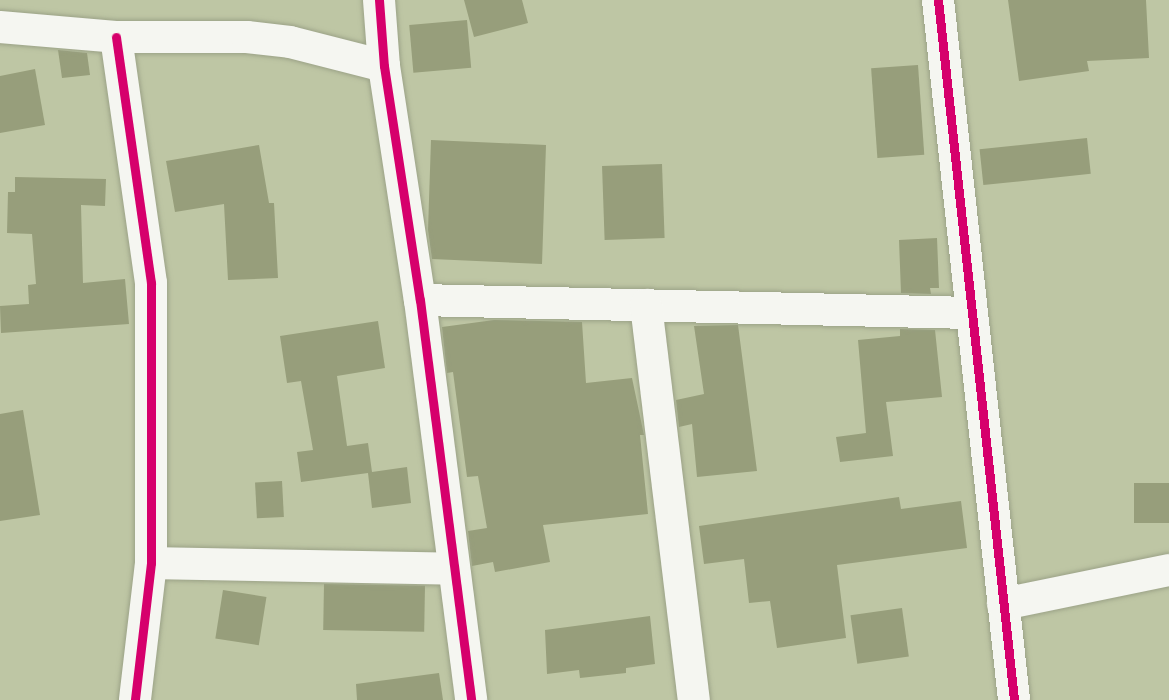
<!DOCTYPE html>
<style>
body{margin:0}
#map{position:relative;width:1169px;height:700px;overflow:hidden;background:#bec6a4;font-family:Literata,serif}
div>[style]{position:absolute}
.building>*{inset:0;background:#979e7b;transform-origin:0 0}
.roads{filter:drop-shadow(0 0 2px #9ba287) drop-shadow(0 0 2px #9ba287)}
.minor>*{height:32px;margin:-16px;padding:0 16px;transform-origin:16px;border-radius:16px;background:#f5f6f1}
.cycleway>*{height:9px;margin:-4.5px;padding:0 4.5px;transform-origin:4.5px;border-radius:4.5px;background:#d6006c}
span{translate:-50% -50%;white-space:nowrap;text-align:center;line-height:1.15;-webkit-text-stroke:6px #d2e1a3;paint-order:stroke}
</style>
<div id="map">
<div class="building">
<div style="clip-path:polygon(464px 0,522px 0,528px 23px,474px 37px)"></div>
<div style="clip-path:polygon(1008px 0,1146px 0,1149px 58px,1087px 61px,1089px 71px,1019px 81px)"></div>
<div style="left:467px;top:20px;width:48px;height:58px;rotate:85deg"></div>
<div style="clip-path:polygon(58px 50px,87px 53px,90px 75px,62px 78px)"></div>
<div style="left:918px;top:65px;width:90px;height:47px;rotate:86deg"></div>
<div style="clip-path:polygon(35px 69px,45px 125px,0 133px,0 76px)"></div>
<div style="left:1087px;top:138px;width:36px;height:108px;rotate:84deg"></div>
<div style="clip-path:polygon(431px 140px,546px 145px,542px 264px,432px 259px,428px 230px)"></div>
<div style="clip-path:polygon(259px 145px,269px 203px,274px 203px,278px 278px,228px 280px,224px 204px,175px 212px,166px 161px)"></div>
<div style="left:662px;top:164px;width:74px;height:60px;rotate:88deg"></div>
<div style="clip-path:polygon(15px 177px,106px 179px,105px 206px,81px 205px,83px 283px,125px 279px,129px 324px,1px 333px,0 306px,29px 304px,28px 285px,36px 284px,32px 234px,7px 233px,8px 192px,15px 192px)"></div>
<div style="clip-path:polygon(937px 238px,939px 288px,930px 288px,931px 294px,901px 293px,899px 240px)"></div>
<div style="clip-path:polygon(494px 320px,582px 322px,586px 383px,632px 378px,644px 435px,640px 435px,648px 514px,543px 525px,550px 562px,495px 572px,493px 562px,472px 566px,468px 531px,487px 528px,478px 476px,467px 477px,453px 372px,447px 373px,442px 327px)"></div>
<div style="clip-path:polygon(378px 321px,385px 368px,337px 376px,347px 446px,368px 443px,372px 472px,407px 467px,411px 503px,372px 508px,368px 473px,301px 482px,297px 452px,313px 450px,301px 381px,287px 383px,280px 336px)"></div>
<div style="clip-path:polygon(738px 325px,757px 471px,697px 477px,692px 424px,679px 427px,676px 400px,704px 394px,694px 326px)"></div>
<div style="clip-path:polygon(900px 329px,935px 330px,942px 397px,886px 402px,893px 456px,840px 462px,836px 437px,866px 433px,858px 340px,900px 336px)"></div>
<div style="clip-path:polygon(23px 410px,40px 515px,0 521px,0 414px)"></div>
<div style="left:282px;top:481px;width:36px;height:27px;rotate:87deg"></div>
<div style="left:1169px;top:483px;width:40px;height:35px;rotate:90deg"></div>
<div style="clip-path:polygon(899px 497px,901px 509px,961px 501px,967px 548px,837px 565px,846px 638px,777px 648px,770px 601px,749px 603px,744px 559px,704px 564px,699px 526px)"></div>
<div style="left:324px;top:584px;width:101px;height:46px;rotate:1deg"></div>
<div style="left:223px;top:590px;width:44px;height:49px;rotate:9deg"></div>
<div style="left:902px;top:608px;width:49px;height:52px;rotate:82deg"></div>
<div style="clip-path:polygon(650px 616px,655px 664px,626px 668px,626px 673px,580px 678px,579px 670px,547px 674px,545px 630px)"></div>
<div style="clip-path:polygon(439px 673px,443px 700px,357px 700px,356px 684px)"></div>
</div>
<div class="roads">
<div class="minor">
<div style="left:379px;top:0;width:66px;rotate:85.7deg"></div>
<div style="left:384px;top:66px;width:237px;rotate:81.3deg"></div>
<div style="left:420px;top:300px;width:403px;rotate:82.7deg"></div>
<div style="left:938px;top:0;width:704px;rotate:83.8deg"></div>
<div style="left:0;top:27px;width:116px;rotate:4.9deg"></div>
<div style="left:116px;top:37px;width:131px"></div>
<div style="left:247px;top:37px;width:43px;rotate:6.6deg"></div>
<div style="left:290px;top:42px;width:97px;rotate:14.3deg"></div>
<div style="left:116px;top:37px;width:248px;rotate:81.9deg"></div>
<div style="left:151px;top:283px;width:280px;rotate:90deg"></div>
<div style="left:151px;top:563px;width:138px;rotate:96.7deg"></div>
<div style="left:420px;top:300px;width:552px;rotate:1.35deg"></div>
<div style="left:646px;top:305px;width:398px;rotate:83.1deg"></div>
<div style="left:151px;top:563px;width:302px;rotate:1.1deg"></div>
<div style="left:1003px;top:604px;width:169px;rotate:-11.6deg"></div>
</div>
</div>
<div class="cycleway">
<div style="left:379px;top:0;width:66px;rotate:85.7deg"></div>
<div style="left:384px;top:66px;width:237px;rotate:81.3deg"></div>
<div style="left:420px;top:300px;width:403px;rotate:82.7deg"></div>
<div style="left:938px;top:0;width:704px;rotate:83.8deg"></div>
<div style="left:116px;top:37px;width:248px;rotate:81.9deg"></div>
<div style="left:151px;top:283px;width:280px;rotate:90deg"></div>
<div style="left:151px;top:563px;width:138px;rotate:96.7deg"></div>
</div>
</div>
